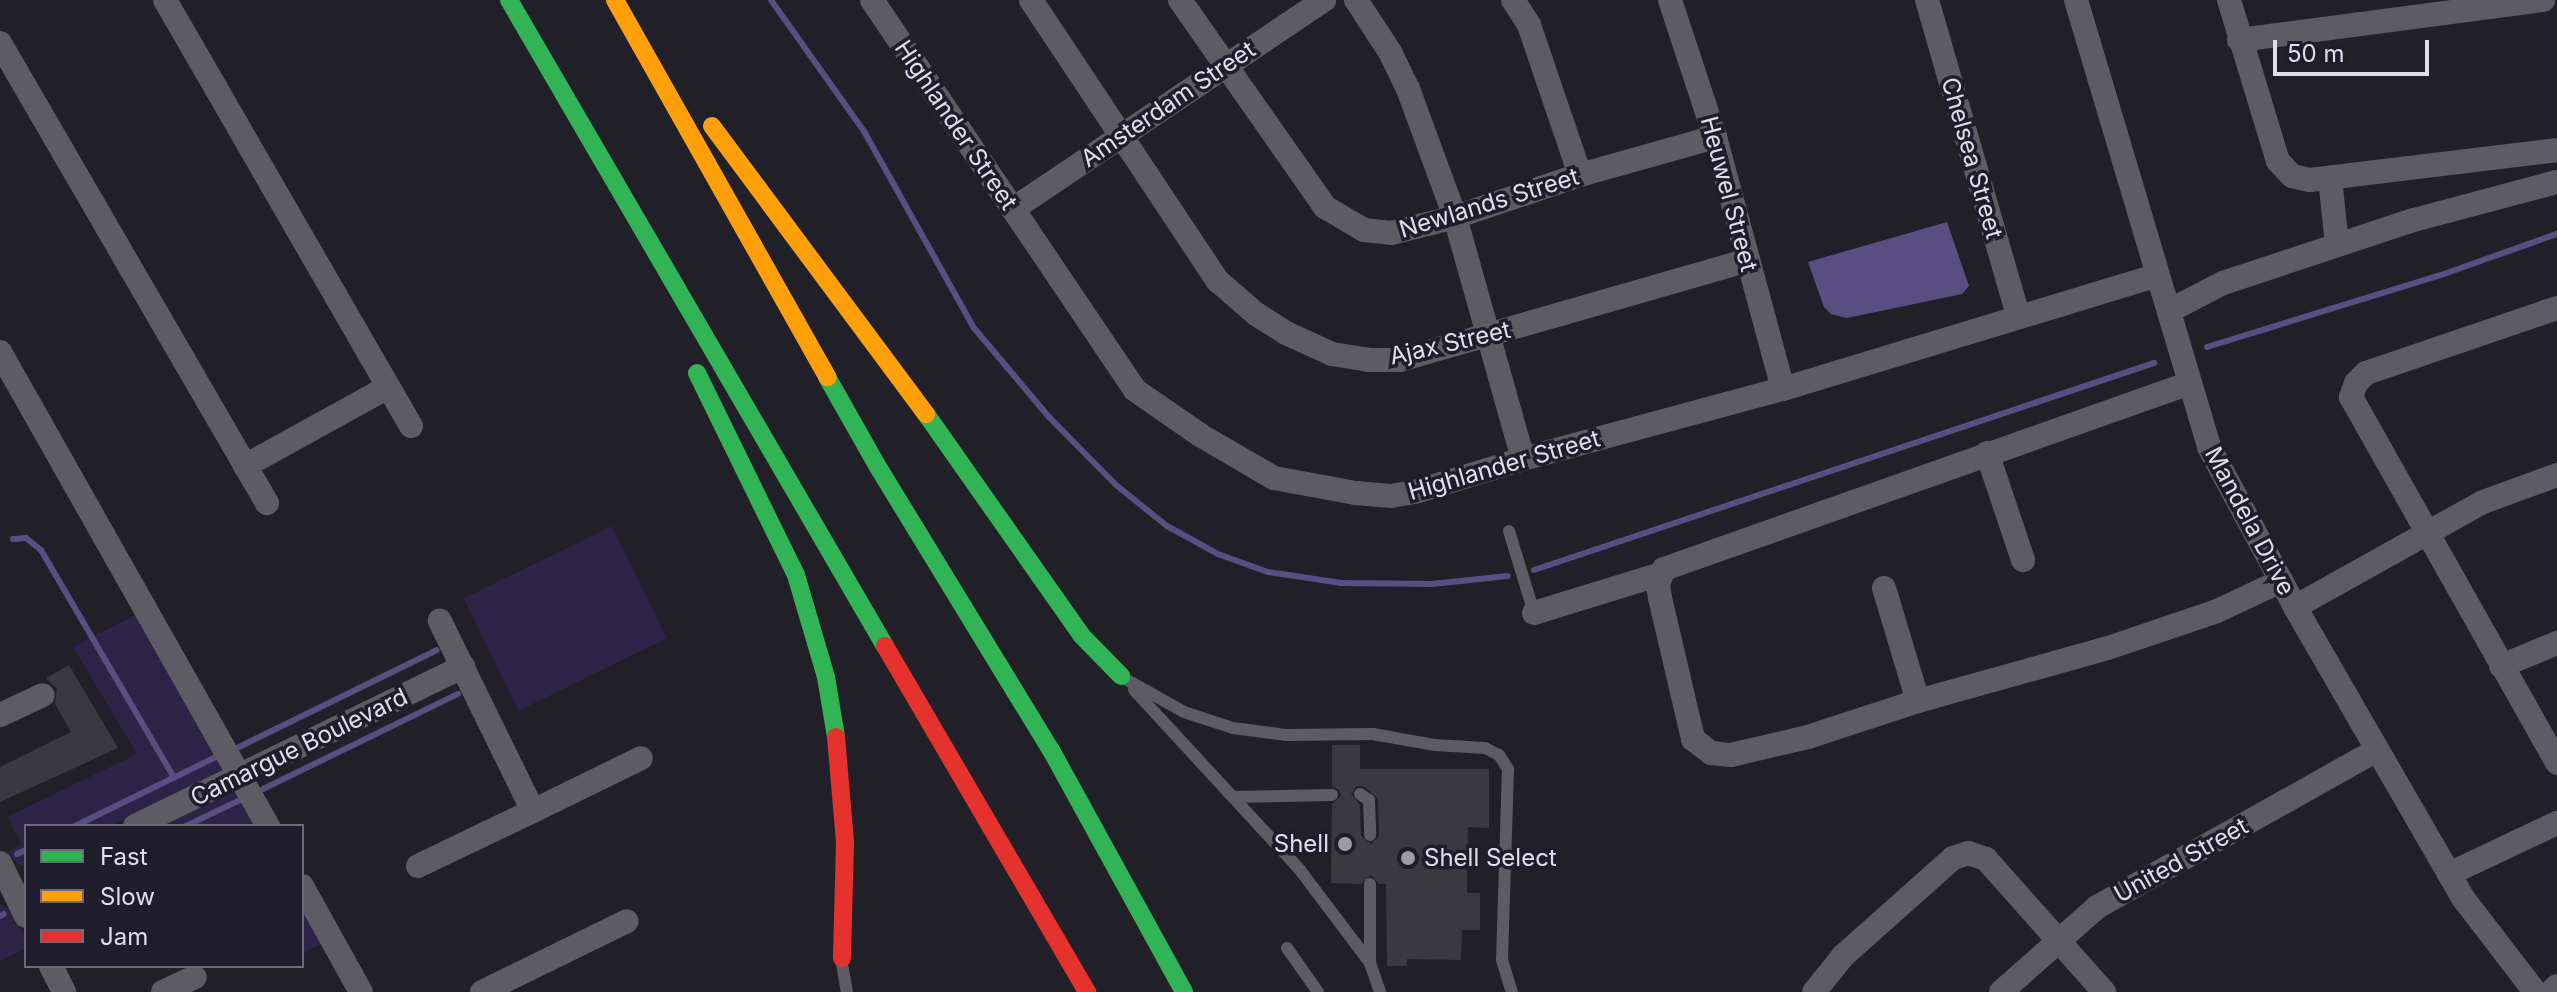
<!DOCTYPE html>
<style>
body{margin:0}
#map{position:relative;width:2557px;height:992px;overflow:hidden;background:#212028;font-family:Inter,sans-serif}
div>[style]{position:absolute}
.green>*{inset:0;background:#2c2346;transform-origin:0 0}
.water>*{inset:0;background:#594e81}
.stream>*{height:6px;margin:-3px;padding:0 3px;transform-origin:3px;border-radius:3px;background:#594e81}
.building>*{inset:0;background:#3b3940}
.lane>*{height:12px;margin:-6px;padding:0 6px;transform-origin:6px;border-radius:6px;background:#5d5c64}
.street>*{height:24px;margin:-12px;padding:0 12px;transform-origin:12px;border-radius:12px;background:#5d5c64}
.fast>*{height:18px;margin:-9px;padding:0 9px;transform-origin:9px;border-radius:9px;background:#30b455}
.slow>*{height:18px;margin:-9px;padding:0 9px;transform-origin:9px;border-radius:9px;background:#ff9f0a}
.jam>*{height:18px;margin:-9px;padding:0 9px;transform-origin:9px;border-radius:9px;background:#e5322d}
.dots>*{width:22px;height:22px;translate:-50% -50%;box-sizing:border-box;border:4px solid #1f1c2b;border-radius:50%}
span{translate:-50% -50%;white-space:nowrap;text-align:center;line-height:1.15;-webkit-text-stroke:7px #1f1c2b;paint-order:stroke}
.street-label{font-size:24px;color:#e0dfe9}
.poi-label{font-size:24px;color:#e0dfe9}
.right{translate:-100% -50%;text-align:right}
.left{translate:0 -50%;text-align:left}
.legend{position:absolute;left:24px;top:824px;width:280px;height:144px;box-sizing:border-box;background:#1f1c2b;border:2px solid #6c6a77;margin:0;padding:10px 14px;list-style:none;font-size:24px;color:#e0dfe9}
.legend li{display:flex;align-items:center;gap:16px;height:40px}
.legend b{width:40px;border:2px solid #6c6a77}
.scale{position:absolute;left:2273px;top:40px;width:156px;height:36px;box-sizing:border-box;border:4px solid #e0dfe9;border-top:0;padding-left:10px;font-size:24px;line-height:28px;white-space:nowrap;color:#e0dfe9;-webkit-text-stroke:6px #1f1c2b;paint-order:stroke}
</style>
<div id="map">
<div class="green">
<div style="left:612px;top:526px;width:125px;height:165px;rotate:64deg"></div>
<div style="clip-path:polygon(141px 612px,230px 768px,110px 826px,26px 826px,26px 865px,19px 865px,7px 852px,21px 844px,7px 817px,137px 754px,73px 647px)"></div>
<div style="clip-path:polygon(239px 786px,262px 826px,158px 826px)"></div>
<div style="clip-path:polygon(302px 897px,327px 942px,302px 953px)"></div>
<div style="clip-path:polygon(0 904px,12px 911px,26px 939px,26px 948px,0 961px)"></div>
</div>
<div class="water">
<div style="clip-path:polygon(1947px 222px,1969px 286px,1962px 294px,1847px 318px,1831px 314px,1824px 307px,1808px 262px)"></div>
</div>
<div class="stream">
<div style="left:771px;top:0;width:163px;rotate:54.7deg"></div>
<div style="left:865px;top:133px;width:223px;rotate:60.8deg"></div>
<div style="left:974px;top:328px;width:116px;rotate:49.9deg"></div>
<div style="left:1049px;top:417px;width:95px;rotate:45.4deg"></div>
<div style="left:1116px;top:485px;width:65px;rotate:38.8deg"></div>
<div style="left:1167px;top:526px;width:58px;rotate:28.8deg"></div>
<div style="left:1218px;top:554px;width:53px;rotate:19.8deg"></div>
<div style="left:1268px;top:572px;width:74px;rotate:8.6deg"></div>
<div style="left:1341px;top:583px;width:91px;rotate:0.6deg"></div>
<div style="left:1432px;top:584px;width:76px;rotate:-6deg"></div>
<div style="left:2207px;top:347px;width:245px;rotate:-17.1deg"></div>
<div style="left:2441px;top:275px;width:123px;rotate:-19.5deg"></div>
<div style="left:13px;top:539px;width:13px;rotate:-4deg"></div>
<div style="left:26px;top:538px;width:19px;rotate:39deg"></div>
<div style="left:41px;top:550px;width:264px;rotate:59.7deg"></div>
<div style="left:1534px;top:570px;width:654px;rotate:-18.46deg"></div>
<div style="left:239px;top:747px;width:220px;rotate:-26.1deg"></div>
<div style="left:263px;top:789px;width:217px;rotate:-26deg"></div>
<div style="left:75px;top:826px;width:159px;rotate:-26.1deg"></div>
<div style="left:186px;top:826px;width:62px;rotate:-25.7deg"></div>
<div style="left:17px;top:854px;width:10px;rotate:-24deg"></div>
<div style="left:0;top:916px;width:4px;rotate:-27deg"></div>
</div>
<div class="building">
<div style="clip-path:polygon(69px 665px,118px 748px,0 802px,0 767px,71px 732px,55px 704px,57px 689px,46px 678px)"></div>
<div style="clip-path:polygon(evenodd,1332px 745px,1360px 745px,1360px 769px,1489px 769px,1489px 828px,1468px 827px,1467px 893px,1480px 893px,1480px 930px,1462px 930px,1461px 960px,1407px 959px,1407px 966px,1387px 966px,1386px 884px,1379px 884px,1371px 875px,1361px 884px,1331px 883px,1332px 804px,1341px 796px,1339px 790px,1332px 786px,1332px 745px,1357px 786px,1365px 787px,1378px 799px,1379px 836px,1371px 844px,1361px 836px,1360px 805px,1351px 794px,1357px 786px)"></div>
</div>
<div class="lane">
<div style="left:1509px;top:531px;width:86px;rotate:73deg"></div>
<div style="left:1127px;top:680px;width:65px;rotate:29.3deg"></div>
<div style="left:1184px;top:712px;width:52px;rotate:18.1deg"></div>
<div style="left:1233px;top:728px;width:53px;rotate:7.5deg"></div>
<div style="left:1286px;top:735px;width:87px;rotate:-0.7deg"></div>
<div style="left:1373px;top:734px;width:63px;rotate:10.1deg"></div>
<div style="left:1435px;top:745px;width:50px;rotate:3.4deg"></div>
<div style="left:1485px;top:748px;width:16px;rotate:27deg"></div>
<div style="left:1499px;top:755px;width:17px;rotate:57deg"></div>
<div style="left:1508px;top:769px;width:191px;rotate:91.8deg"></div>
<div style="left:1502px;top:960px;width:34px;rotate:73deg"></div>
<div style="left:1134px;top:690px;width:245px;rotate:47.3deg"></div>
<div style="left:1300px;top:870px;width:116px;rotate:53deg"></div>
<div style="left:1370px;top:963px;width:31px;rotate:71deg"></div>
<div style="left:1360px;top:794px;width:11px;rotate:34deg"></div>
<div style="left:1369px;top:800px;width:35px;rotate:88deg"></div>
<div style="left:1233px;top:797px;width:99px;rotate:-1.2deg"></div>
<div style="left:1370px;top:884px;width:79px;rotate:90deg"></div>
<div style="left:1287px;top:948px;width:54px;rotate:54.8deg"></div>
<div style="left:842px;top:964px;width:28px;rotate:80deg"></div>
</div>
<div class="street">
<div style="left:165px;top:0;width:492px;rotate:60deg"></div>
<div style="left:872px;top:0;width:470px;rotate:56deg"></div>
<div style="left:1135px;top:390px;width:79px;rotate:34.7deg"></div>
<div style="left:1200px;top:435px;width:86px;rotate:30.2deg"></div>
<div style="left:1274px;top:478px;width:83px;rotate:10.4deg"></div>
<div style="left:1356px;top:493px;width:35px;rotate:5deg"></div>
<div style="left:1391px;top:496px;width:27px;rotate:-10deg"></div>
<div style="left:1418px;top:491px;width:110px;rotate:-16.9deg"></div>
<div style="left:1523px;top:459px;width:269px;rotate:-15.1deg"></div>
<div style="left:1783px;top:389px;width:390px;rotate:-16.9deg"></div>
<div style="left:1031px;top:0;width:338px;rotate:56.4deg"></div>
<div style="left:1218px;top:281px;width:50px;rotate:41deg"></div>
<div style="left:1256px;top:314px;width:36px;rotate:32deg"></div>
<div style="left:1286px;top:333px;width:51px;rotate:24.5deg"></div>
<div style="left:1332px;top:354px;width:36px;rotate:9deg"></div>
<div style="left:1368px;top:360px;width:32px"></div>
<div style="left:1400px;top:360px;width:360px;rotate:-16deg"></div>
<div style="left:1180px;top:0;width:253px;rotate:55deg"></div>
<div style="left:1325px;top:207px;width:45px;rotate:30.5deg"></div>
<div style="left:1364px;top:230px;width:27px;rotate:6deg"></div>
<div style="left:1391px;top:233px;width:66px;rotate:-14deg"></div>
<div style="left:1455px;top:217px;width:132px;rotate:-18.6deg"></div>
<div style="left:1580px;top:175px;width:140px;rotate:-15.7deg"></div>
<div style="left:1356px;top:0;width:62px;rotate:56.8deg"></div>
<div style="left:1390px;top:52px;width:41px;rotate:64.1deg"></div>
<div style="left:1408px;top:89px;width:136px;rotate:69.8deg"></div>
<div style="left:1455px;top:217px;width:251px;rotate:74.3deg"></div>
<div style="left:1513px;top:0;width:30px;rotate:57deg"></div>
<div style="left:1529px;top:25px;width:158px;rotate:71.2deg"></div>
<div style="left:1670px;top:0;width:144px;rotate:71.8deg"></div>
<div style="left:1715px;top:137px;width:261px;rotate:74.9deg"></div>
<div style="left:1927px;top:0;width:329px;rotate:73.9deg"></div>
<div style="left:2076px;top:0;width:466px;rotate:73.4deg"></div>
<div style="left:2209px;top:447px;width:182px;rotate:61.7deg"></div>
<div style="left:2295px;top:607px;width:336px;rotate:60deg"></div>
<div style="left:2463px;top:898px;width:118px;rotate:52.5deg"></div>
<div style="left:2229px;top:0;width:168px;rotate:73.1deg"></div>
<div style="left:2278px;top:161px;width:21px;rotate:47deg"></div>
<div style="left:2292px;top:176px;width:18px;rotate:13deg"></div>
<div style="left:2310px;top:180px;width:249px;rotate:-6.9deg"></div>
<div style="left:2239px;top:40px;width:307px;rotate:-7.5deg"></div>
<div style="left:0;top:43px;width:532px;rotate:59.87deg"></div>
<div style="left:2330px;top:178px;width:67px;rotate:84deg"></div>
<div style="left:1013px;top:209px;width:375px;rotate:-33.9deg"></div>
<div style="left:2557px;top:308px;width:202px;rotate:161.2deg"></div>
<div style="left:2366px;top:373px;width:14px;rotate:135deg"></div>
<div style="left:2356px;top:383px;width:15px;rotate:110deg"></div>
<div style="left:2351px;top:397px;width:420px;rotate:60.6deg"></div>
<div style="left:2169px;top:311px;width:61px;rotate:-27.4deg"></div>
<div style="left:2223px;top:283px;width:201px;rotate:-18.3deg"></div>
<div style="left:2414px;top:220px;width:148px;rotate:-14.9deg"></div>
<div style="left:0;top:352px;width:545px;rotate:60.52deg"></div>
<div style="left:2190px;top:383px;width:558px;rotate:160.53deg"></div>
<div style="left:1664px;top:569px;width:16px;rotate:112deg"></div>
<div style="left:1658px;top:584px;width:14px;rotate:82deg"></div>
<div style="left:1660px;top:598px;width:145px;rotate:76.8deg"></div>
<div style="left:1693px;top:739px;width:23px;rotate:38deg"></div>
<div style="left:1711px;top:753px;width:20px;rotate:6deg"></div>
<div style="left:1731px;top:755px;width:79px;rotate:-13.2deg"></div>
<div style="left:1808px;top:737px;width:116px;rotate:-18.1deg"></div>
<div style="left:1918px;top:701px;width:197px;rotate:-15.6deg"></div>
<div style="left:2108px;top:648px;width:115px;rotate:-18.7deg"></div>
<div style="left:2217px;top:611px;width:71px;rotate:-25.1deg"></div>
<div style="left:1987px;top:453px;width:113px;rotate:71.4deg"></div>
<div style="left:245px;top:466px;width:163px;rotate:-28.9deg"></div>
<div style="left:1884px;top:588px;width:118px;rotate:73.3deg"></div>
<div style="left:2295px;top:607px;width:215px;rotate:-29.2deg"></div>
<div style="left:2483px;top:502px;width:79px;rotate:-20deg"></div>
<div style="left:1534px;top:613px;width:133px;rotate:-17.1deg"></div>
<div style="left:2501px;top:666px;width:61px;rotate:-22.3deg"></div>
<div style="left:0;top:715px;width:47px;rotate:-24.9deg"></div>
<div style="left:533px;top:811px;width:120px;rotate:-26.1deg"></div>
<div style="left:135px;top:826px;width:365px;rotate:-25.9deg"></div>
<div style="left:0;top:863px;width:59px;rotate:63.9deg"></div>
<div style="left:418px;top:866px;width:127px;rotate:-25.6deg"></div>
<div style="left:533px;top:811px;width:212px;rotate:-116.1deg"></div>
<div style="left:2449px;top:874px;width:119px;rotate:-25.3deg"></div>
<div style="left:302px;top:886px;width:121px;rotate:60.9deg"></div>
<div style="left:51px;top:966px;width:29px;rotate:63deg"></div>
<div style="left:163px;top:992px;width:35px;rotate:-25deg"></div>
<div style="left:482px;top:992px;width:161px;rotate:-26.1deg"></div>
<div style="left:1814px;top:992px;width:46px;rotate:-51.1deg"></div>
<div style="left:1843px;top:956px;width:147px;rotate:-41.7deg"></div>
<div style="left:1953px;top:858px;width:16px;rotate:-18deg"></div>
<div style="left:1968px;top:853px;width:19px;rotate:18deg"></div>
<div style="left:1986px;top:859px;width:178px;rotate:48.4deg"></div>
<div style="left:2001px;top:992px;width:128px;rotate:-41.5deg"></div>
<div style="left:2097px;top:907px;width:321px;rotate:-29.3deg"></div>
<div style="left:2551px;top:992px;width:8px;rotate:-45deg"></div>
</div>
<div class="fast">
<div style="left:509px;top:0;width:747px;rotate:59.8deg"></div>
<div style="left:697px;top:373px;width:225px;rotate:63.9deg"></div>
<div style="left:796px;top:575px;width:106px;rotate:73.6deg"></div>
<div style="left:826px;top:677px;width:61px;rotate:80.5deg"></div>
<div style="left:827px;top:377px;width:103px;rotate:60.5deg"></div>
<div style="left:878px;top:467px;width:332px;rotate:58.6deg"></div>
<div style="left:1051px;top:750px;width:276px;rotate:61.2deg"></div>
<div style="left:926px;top:414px;width:271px;rotate:54.9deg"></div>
<div style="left:1082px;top:636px;width:56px;rotate:45.7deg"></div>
</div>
<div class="slow">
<div style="left:615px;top:0;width:433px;rotate:60.6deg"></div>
<div style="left:712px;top:126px;width:359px;rotate:53.4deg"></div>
</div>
<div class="jam">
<div style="left:885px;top:646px;width:401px;rotate:59.7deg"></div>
<div style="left:836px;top:737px;width:104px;rotate:85.1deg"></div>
<div style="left:845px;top:841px;width:117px;rotate:91.5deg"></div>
</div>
<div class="dots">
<div style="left:1345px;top:844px;background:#9d9ca5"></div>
<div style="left:1408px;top:858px;background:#9d9ca5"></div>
</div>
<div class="street-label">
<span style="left:1168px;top:104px;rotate:-34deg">Amsterdam Street</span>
<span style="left:956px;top:125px;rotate:56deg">Highlander Street</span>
<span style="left:1972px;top:158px;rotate:74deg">Chelsea Street</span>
<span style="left:1729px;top:194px;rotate:75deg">Heuwel Street</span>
<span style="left:1489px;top:203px;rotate:-17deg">Newlands Street</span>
<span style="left:1450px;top:343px;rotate:-13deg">Ajax Street</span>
<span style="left:1504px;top:465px;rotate:-16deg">Highlander Street</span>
<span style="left:2250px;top:521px;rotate:62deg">Mandela Drive</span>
<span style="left:299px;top:747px;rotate:-26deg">Camargue Boulevard</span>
<span style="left:2181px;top:860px;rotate:-29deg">United Street</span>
</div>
<div class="poi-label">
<span class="right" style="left:1329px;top:844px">Shell</span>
<span class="left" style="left:1424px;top:858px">Shell Select</span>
</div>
<ul class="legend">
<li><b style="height:10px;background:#30b455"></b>Fast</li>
<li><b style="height:10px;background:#ff9f0a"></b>Slow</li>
<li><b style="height:10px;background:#e5322d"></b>Jam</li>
</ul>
<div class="scale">50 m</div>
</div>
